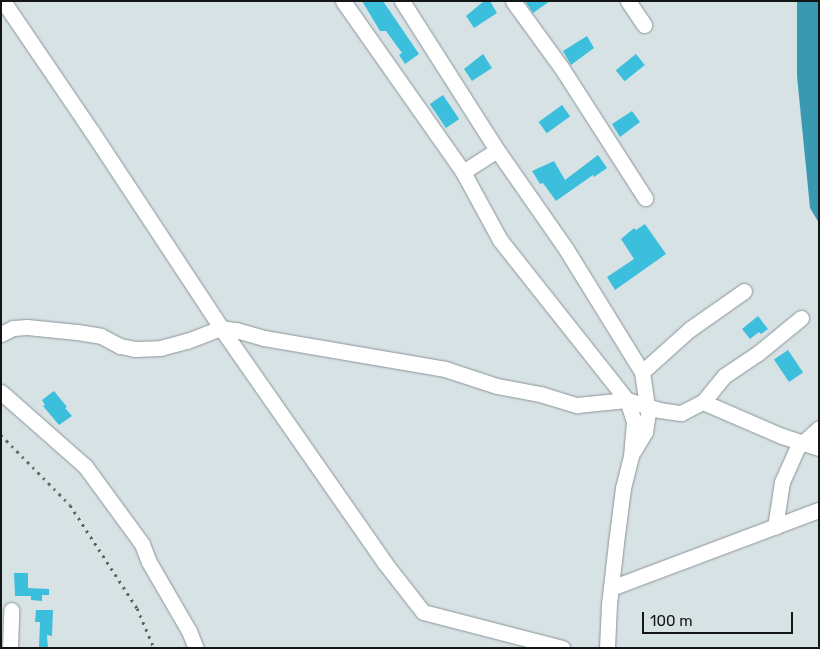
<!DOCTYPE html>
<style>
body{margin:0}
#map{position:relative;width:820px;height:649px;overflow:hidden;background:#d7e2e5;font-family:Rubik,sans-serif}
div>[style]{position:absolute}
.water>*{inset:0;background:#3999b0}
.building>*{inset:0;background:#3bbfdc;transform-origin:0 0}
.roads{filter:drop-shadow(0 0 1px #8a9497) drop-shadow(0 0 1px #8a9497)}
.minor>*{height:15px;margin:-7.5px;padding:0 7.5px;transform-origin:7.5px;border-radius:7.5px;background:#fff}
.rail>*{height:3px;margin-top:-1.5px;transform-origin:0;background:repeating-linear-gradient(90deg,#5f6567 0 2.5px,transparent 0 7.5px)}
span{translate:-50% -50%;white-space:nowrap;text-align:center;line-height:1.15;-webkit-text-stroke:4.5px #d7e2e5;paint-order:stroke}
.frame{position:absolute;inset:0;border:2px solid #121617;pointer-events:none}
.scale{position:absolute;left:642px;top:612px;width:151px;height:22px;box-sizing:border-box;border:2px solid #121617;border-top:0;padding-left:6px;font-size:15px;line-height:18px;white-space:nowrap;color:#121617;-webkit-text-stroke:4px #d7e2e5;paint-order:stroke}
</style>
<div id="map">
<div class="water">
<div style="clip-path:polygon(797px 1px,819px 1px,819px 223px,810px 208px,797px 76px)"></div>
</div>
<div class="building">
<div style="clip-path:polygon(362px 1px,383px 1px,419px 54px,405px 64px,399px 55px,402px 53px,386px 31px,380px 31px)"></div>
<div style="clip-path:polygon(484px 1px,490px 1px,497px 13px,474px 28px,466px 16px)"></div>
<div style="clip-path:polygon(525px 1px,550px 1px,533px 13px)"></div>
<div style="clip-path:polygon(587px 36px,594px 48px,571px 65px,563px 51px)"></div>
<div style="clip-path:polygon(483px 54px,492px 68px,472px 81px,464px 69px)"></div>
<div style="left:636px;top:54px;width:14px;height:26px;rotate:51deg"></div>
<div style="left:443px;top:95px;width:29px;height:16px;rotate:56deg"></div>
<div style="left:562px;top:105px;width:14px;height:29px;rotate:54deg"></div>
<div style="clip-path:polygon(632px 111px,640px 122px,620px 137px,612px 124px)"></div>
<div style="clip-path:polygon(598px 155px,607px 168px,594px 177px,593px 175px,556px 201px,543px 183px,540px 184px,532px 171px,554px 161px,565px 180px)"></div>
<div style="clip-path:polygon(645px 224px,666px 254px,615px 290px,607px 277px,634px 259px,621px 239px,634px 228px,636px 230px)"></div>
<div style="clip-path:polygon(758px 316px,768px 329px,761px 334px,759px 332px,750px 339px,742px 329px)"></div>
<div style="left:788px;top:350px;width:27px;height:17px;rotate:56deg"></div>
<div style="clip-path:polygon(54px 391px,67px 407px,65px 408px,72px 416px,59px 425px,43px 406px,45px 405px,42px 400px)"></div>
<div style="clip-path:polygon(14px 573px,28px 573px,28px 588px,49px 589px,49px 595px,42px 595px,42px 601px,31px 600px,31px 596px,15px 596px)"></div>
<div style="clip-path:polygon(36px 610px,53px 610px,52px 636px,47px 635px,48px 648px,39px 648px,40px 622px,35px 622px)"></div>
</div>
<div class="roads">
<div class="minor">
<div style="left:3px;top:1px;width:158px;rotate:55.8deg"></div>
<div style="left:92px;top:132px;width:235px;rotate:56.6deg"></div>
<div style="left:221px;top:328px;width:285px;rotate:55.1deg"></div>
<div style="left:384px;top:562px;width:63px;rotate:52deg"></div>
<div style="left:423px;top:612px;width:144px;rotate:14.5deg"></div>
<div style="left:343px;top:1px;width:209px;rotate:54.9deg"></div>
<div style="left:463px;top:172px;width:77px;rotate:61.4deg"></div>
<div style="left:500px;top:240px;width:204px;rotate:51.6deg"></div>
<div style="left:627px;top:400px;width:23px;rotate:72deg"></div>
<div style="left:634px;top:422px;width:34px;rotate:95deg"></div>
<div style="left:631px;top:456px;width:33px;rotate:104deg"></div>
<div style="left:623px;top:488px;width:55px;rotate:97.3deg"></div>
<div style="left:616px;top:543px;width:61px;rotate:96.5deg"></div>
<div style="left:609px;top:604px;width:44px;rotate:92.6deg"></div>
<div style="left:402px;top:1px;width:177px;rotate:57.5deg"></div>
<div style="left:497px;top:150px;width:121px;rotate:55.1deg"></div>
<div style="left:566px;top:249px;width:145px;rotate:58.3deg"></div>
<div style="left:642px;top:372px;width:41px;rotate:81.7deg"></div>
<div style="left:648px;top:413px;width:19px;rotate:99deg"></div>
<div style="left:645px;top:432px;width:23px;rotate:121deg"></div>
<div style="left:513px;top:1px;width:82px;rotate:54deg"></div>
<div style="left:561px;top:67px;width:156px;rotate:57.3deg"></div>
<div style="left:628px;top:1px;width:29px;rotate:56deg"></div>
<div style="left:463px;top:172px;width:40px;rotate:-32.9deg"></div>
<div style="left:1px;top:334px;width:13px;rotate:-27deg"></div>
<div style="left:13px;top:328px;width:14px;rotate:-4deg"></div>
<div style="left:27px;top:327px;width:50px;rotate:5.7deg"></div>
<div style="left:77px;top:332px;width:24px;rotate:9deg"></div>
<div style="left:101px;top:336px;width:21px;rotate:28deg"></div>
<div style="left:120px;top:346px;width:15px;rotate:11deg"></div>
<div style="left:135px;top:349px;width:25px;rotate:-2deg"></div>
<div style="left:160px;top:348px;width:28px;rotate:-15deg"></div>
<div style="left:187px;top:341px;width:36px;rotate:-21deg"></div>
<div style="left:221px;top:328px;width:15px;rotate:8deg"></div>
<div style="left:236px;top:330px;width:29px;rotate:16deg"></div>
<div style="left:264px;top:338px;width:184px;rotate:9.7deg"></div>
<div style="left:445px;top:369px;width:55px;rotate:18.1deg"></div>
<div style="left:497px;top:386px;width:44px;rotate:10.5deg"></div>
<div style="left:540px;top:394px;width:39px;rotate:17deg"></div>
<div style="left:577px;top:405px;width:50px;rotate:-5.7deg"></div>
<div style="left:627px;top:400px;width:34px;rotate:17deg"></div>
<div style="left:659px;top:410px;width:22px;rotate:8deg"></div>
<div style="left:681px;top:413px;width:25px;rotate:-27deg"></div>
<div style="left:703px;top:402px;width:86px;rotate:23.3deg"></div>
<div style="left:782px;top:436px;width:39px;rotate:18deg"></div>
<div style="left:642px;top:372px;width:64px;rotate:-41.9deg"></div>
<div style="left:690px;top:329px;width:66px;rotate:-35.1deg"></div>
<div style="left:1px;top:392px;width:112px;rotate:41.4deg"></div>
<div style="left:85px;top:466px;width:97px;rotate:53.8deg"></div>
<div style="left:142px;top:544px;width:19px;rotate:69deg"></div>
<div style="left:149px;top:562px;width:80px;rotate:59.9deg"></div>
<div style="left:189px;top:631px;width:18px;rotate:68deg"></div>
<div style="left:703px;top:402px;width:33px;rotate:-51deg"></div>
<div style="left:724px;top:376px;width:40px;rotate:-34deg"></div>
<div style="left:757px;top:354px;width:57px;rotate:-39.3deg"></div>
<div style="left:775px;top:527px;width:46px;rotate:-81.2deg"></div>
<div style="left:782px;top:482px;width:37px;rotate:-66deg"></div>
<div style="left:797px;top:448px;width:30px;rotate:-42deg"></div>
<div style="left:611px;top:588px;width:222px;rotate:-20.6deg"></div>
<div style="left:10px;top:648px;width:38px;rotate:-88deg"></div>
</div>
</div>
<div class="rail">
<div style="left:1px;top:435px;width:98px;rotate:45.4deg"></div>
<div style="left:70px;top:505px;width:123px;rotate:57deg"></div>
<div style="left:137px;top:608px;width:43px;rotate:67deg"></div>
</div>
<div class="frame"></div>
<div class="scale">100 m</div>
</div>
